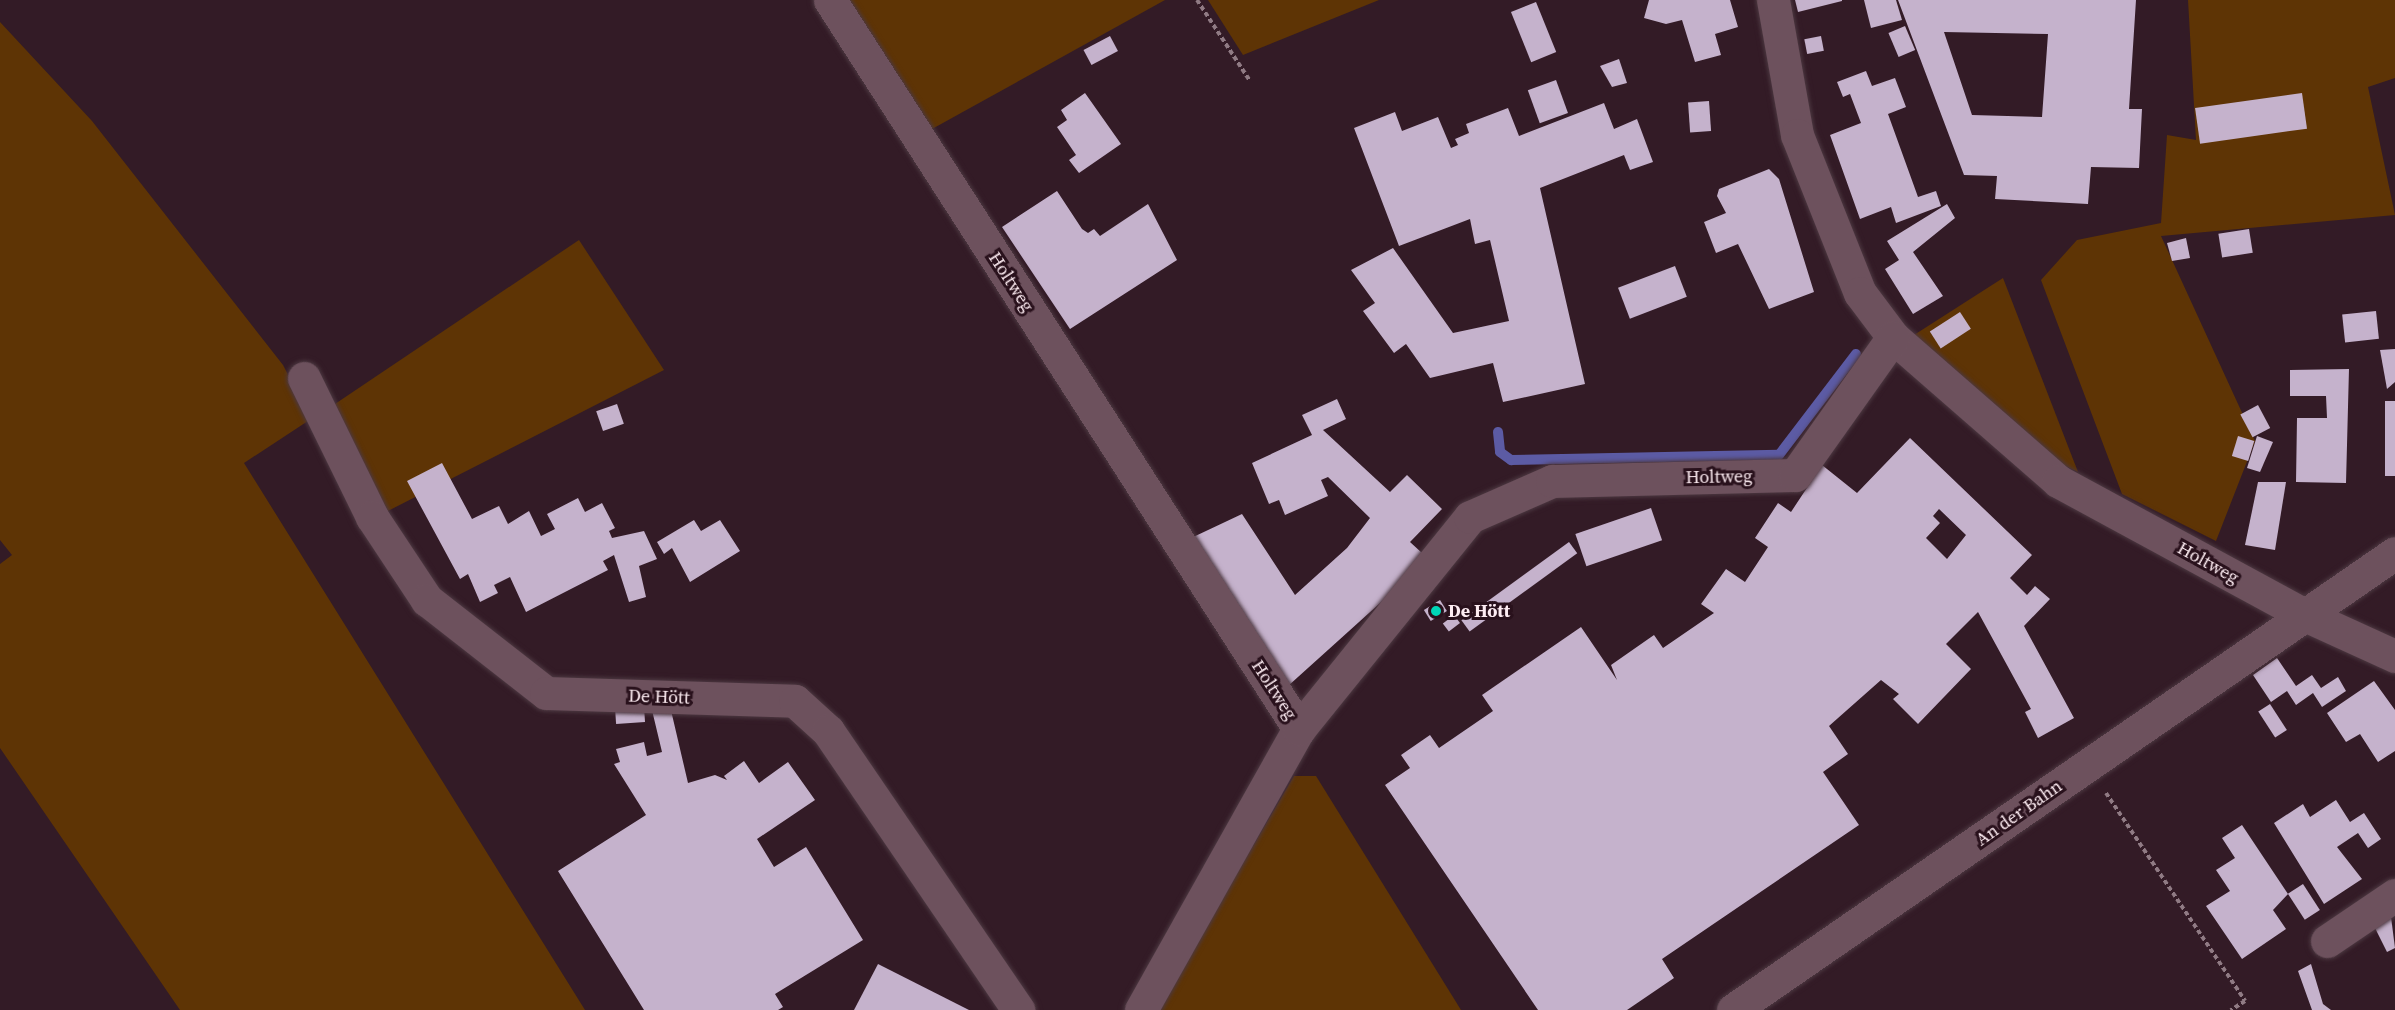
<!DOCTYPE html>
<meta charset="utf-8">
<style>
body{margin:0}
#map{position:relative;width:2395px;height:1010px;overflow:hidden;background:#331b26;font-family:"Source Serif 4",serif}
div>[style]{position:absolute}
.green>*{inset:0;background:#5e3405}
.stream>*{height:10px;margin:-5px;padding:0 5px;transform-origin:5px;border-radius:5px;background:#5c5ba4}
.building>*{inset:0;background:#c5b2cc;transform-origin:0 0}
.path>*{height:4px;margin-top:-2px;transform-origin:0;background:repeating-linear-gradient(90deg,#907b84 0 4.5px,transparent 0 7.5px)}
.roads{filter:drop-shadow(0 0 2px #4c3841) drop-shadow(0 0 2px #4c3841)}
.minor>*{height:33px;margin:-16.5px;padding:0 16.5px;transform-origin:16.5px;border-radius:16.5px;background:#6d515d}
.dots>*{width:16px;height:16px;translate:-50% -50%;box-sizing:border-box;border:3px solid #29111c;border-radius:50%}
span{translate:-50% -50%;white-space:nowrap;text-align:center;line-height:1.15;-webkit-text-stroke:6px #29111c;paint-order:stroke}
.street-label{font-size:18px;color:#fdecf2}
.poi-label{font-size:18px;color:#fdecf2;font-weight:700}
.left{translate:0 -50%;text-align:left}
</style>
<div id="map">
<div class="green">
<div style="clip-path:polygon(846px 0,1165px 0,932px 129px)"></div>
<div style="clip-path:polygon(1208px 0,1379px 0,1243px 55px)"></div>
<div style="clip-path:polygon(2188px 0,2395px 0,2395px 78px,2368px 87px,2395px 215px,2161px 236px,2255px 441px,2216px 541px,2122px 494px,2041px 280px,2077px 240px,2161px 223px,2167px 135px,2196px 140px)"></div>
<div style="clip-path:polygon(0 22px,92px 121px,283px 365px,311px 419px,244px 463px,585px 1010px,180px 1010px,0 748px,0 564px,12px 555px,0 540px)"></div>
<div style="clip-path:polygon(579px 240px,664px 370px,382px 514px,329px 408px)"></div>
<div style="clip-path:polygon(2003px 278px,2078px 472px,2059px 463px,1914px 335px)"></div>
<div style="clip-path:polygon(1294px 776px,1316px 776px,1461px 1010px,1157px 1010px)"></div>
</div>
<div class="stream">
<div style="left:1498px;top:432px;width:20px;rotate:84deg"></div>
<div style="left:1500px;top:452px;width:14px;rotate:36deg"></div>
<div style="left:1511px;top:460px;width:268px;rotate:-1.1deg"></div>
<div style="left:1779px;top:455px;width:127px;rotate:-52.7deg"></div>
</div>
<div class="building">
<div style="clip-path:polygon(1649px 0,1730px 0,1738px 27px,1715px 34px,1721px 55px,1695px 62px,1682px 20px,1666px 24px,1644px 18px)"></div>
<div style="clip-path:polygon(1795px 0,1842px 0,1842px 1px,1798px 12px)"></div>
<div style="clip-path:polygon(1864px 0,1896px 0,1902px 20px,1871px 28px)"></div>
<div style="clip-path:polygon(evenodd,1898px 0,2136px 0,2129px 109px,2142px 109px,2139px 168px,2091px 167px,2088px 204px,1995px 199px,1997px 176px,1964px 175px,1898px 0,1944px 32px,2048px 34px,2042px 117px,1972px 115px,1944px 32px)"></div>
<div style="left:1536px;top:2px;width:54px;height:27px;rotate:68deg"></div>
<div style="left:1905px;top:26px;width:26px;height:18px;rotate:67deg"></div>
<div style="left:1110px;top:36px;width:17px;height:30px;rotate:62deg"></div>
<div style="left:1821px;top:36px;width:15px;height:17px;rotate:79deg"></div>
<div style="clip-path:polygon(1619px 59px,1627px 83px,1612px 87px,1600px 66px)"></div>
<div style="clip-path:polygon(1866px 71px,1872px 86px,1895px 78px,1906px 107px,1888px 114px,1918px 197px,1936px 191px,1941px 206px,1896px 223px,1891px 207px,1860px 219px,1830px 135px,1861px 123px,1850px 94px,1843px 97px,1837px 82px)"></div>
<div style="left:1556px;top:80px;width:35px;height:30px;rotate:70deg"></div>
<div style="clip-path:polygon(1085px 93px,1121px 144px,1079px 173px,1069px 160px,1076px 155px,1057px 127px,1067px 120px,1061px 110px)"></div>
<div style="left:2302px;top:93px;width:36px;height:108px;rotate:82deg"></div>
<div style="left:1709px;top:101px;width:30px;height:21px;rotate:86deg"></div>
<div style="clip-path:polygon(1604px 103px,1614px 129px,1637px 119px,1653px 162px,1630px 170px,1624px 155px,1540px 188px,1585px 384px,1503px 402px,1493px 363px,1430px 378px,1406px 344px,1394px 353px,1363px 311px,1375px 303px,1351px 270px,1393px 248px,1453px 333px,1509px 321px,1490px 240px,1475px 244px,1470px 219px,1399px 246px,1354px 128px,1395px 112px,1402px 131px,1438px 117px,1451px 148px,1458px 145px,1455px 139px,1469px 133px,1466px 124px,1508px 108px,1519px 136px)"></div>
<div style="clip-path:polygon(1769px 169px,1779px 179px,1814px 292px,1769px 309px,1738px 244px,1716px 253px,1704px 222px,1726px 213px,1717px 196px,1719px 189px)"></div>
<div style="clip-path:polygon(1057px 191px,1082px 229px,1088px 233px,1094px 229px,1100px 236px,1148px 204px,1177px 260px,1070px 329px,1002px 227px)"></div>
<div style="clip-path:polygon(1947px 204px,1955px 218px,1913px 252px,1943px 296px,1913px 314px,1885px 269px,1899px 260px,1887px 241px)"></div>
<div style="left:2249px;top:229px;width:24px;height:31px;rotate:81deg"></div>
<div style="clip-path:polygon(2186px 238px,2190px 258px,2172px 261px,2167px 243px)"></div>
<div style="left:1675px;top:266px;width:33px;height:61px;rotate:69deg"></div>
<div style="left:2376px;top:311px;width:28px;height:34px;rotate:84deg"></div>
<div style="left:1960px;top:312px;width:20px;height:36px;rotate:57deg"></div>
<div style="clip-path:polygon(2395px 349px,2395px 382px,2387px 389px,2380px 350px)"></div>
<div style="clip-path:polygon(2349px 369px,2346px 483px,2296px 482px,2297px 418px,2327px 418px,2326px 396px,2290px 396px,2290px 370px)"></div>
<div style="clip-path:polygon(1337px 399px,1346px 419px,1323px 430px,1390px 492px,1407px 475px,1442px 509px,1410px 542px,1422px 553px,1389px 595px,1288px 686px,1189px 539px,1242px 514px,1295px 595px,1347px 548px,1370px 518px,1328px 477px,1321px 480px,1328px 496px,1285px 515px,1279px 500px,1269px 504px,1252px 463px,1312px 435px,1302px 415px)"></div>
<div style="left:2385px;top:401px;width:10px;height:75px"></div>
<div style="left:617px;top:404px;width:21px;height:22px;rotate:71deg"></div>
<div style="left:2258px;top:405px;width:26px;height:20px;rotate:62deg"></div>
<div style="left:2238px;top:436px;width:17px;height:21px;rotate:17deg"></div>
<div style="clip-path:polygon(2257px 436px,2273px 442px,2260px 472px,2247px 468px)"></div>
<div style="clip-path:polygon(evenodd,1910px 438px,2032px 555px,2010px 578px,2027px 595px,2035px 586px,2050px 599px,2024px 626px,2074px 718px,2038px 738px,2025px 712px,2031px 709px,1978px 612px,1946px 644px,1971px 669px,1918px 724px,1893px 699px,1899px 694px,1881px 680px,1829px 726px,1848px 754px,1823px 772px,1859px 825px,1662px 959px,1674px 978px,1627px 1010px,1538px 1010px,1385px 785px,1410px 768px,1401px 755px,1430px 735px,1439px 748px,1493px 711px,1482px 695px,1581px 627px,1617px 680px,1611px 665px,1654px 635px,1663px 648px,1714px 613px,1701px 604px,1726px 569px,1745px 582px,1768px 547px,1755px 538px,1778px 503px,1791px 512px,1822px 465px,1857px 493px,1910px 438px,1939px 509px,1966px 535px,1947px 559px,1926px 538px,1940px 523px,1933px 516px,1939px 509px)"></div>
<div style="clip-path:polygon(442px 463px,472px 519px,499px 506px,508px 524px,529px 511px,541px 536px,555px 529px,547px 514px,578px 498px,585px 512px,602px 503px,615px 528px,609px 531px,612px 538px,644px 531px,657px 559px,639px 566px,646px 597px,629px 602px,614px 555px,603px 561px,608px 570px,526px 612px,510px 577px,494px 585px,498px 593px,480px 602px,468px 574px,460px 579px,407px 481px)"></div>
<div style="clip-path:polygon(2258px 482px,2286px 482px,2275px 550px,2245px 545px)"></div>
<div style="left:1651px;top:508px;width:34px;height:80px;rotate:71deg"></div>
<div style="clip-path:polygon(694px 520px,701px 531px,720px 520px,740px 551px,690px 582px,672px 548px,664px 554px,657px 542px)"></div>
<div style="left:1569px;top:542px;width:14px;height:133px;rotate:54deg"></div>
<div style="left:1440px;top:600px;width:13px;height:19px;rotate:58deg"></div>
<div style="left:1454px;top:615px;width:10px;height:14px;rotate:53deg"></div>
<div style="clip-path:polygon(2277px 658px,2296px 686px,2312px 675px,2321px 688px,2338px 677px,2346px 691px,2322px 707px,2313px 693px,2296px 705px,2287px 691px,2271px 702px,2253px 675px)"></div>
<div style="clip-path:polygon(2374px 681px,2395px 710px,2395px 751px,2378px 762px,2360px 734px,2346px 742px,2327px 713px)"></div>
<div style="left:2270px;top:704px;width:31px;height:14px;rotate:57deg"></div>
<div style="clip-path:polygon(651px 706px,670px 706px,688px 783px,715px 775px,727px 780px,724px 776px,744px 761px,759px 783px,788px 762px,815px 800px,757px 839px,774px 867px,806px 847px,863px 940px,775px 994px,783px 1007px,778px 1010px,644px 1010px,558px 871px,646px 815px,614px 764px,620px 762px,616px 749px,644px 742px,647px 756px,662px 752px)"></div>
<div style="left:644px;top:707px;width:15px;height:29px;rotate:86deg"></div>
<div style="clip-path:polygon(2336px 800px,2350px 822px,2364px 813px,2381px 839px,2368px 848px,2358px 833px,2337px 847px,2362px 879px,2324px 904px,2274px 823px,2303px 804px,2310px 817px)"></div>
<div style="clip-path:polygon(2242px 825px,2288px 894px,2273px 910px,2286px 929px,2242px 959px,2206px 906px,2230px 891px,2216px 870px,2235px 858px,2222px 838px)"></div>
<div style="left:2303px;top:884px;width:31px;height:18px;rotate:57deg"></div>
<div style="clip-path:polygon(2391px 917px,2395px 948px,2387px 952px,2373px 924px)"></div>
<div style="clip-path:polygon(878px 964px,969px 1010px,854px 1010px)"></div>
<div style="clip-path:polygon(2311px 964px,2323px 1004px,2331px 1010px,2312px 1010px,2298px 971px)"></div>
</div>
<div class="path">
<div style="left:1197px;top:0;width:97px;rotate:56.8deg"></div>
<div style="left:2106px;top:793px;width:250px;rotate:56.2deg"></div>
<div style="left:2245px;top:1001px;width:17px;rotate:147deg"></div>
</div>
<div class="roads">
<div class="minor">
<div style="left:830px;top:0;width:867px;rotate:57.24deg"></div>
<div style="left:1773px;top:0;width:137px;rotate:79.9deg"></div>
<div style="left:1797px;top:135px;width:170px;rotate:68.3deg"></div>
<div style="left:1860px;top:293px;width:55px;rotate:53.1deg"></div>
<div style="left:1893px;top:337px;width:219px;rotate:41.1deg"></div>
<div style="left:2058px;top:481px;width:281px;rotate:28.5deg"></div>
<div style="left:2305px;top:615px;width:99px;rotate:24.5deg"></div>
<div style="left:304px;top:378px;width:155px;rotate:63.9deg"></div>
<div style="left:372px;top:517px;width:100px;rotate:56.5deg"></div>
<div style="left:427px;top:600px;width:151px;rotate:38deg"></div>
<div style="left:546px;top:693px;width:249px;rotate:1.8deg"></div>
<div style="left:795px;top:701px;width:45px;rotate:42.3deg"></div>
<div style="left:828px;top:731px;width:338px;rotate:55.7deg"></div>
<div style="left:2327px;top:941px;width:82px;rotate:-34.1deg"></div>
<div style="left:1141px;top:1010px;width:322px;rotate:-60.7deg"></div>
<div style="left:1299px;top:729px;width:272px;rotate:-51.1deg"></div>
<div style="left:1470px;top:517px;width:90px;rotate:-23.7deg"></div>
<div style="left:1552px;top:481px;width:243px;rotate:-1.4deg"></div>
<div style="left:1795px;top:475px;width:169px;rotate:-54.6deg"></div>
<div style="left:1733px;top:1010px;width:804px;rotate:-34.62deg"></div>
</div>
</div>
<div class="dots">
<div style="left:1436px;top:611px;background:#00d5b7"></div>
</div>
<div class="street-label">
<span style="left:1011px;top:282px;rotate:57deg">Holtweg</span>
<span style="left:1719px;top:477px;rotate:-1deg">Holtweg</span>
<span style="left:2208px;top:563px;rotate:29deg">Holtweg</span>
<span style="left:1274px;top:690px;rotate:57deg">Holtweg</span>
<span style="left:659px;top:697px;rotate:2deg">De Hött</span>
<span style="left:2019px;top:813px;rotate:-35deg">An der Bahn</span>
</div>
<div class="poi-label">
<span class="left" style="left:1448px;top:611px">De Hött</span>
</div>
</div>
